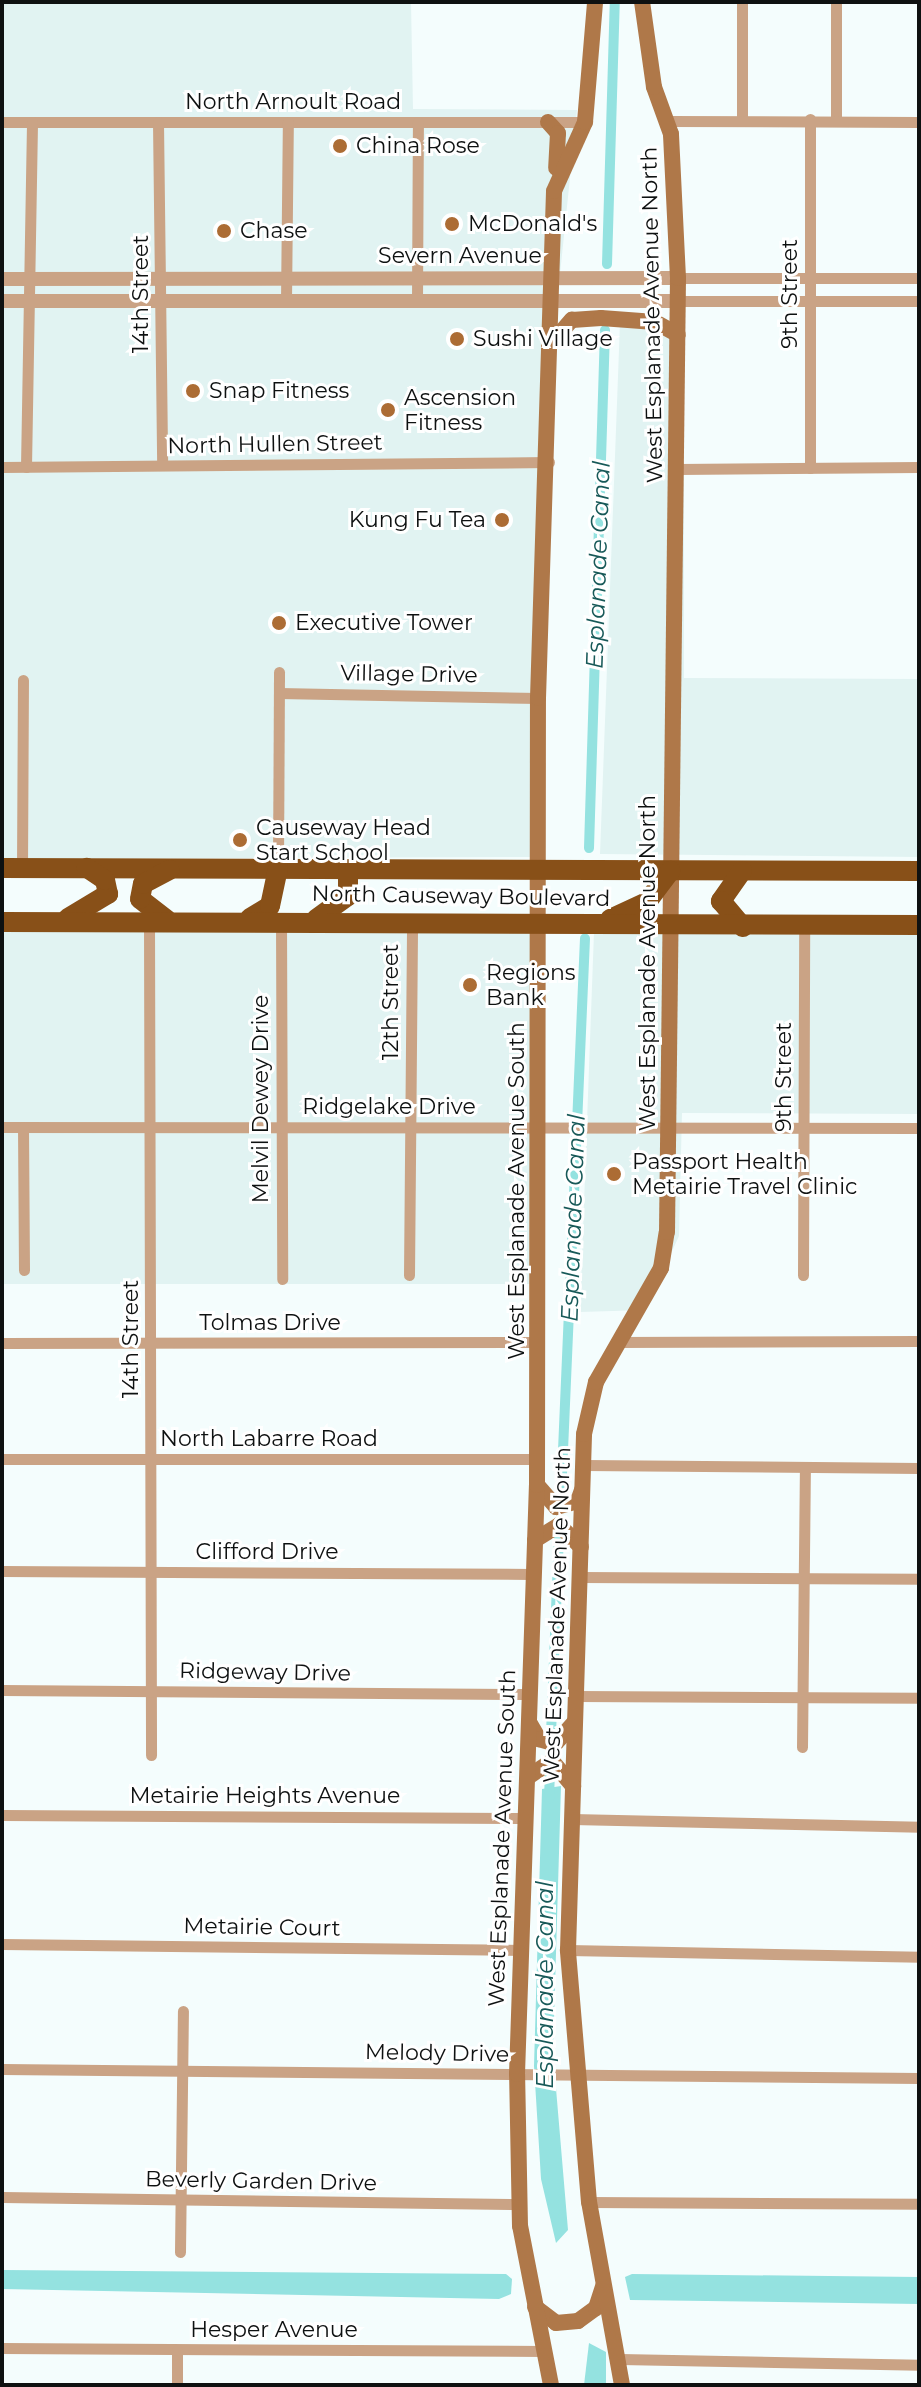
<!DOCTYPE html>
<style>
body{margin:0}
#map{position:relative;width:921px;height:2387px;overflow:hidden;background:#f4fdfd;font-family:Montserrat,sans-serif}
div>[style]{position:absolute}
.built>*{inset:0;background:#e1f3f2;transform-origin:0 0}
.water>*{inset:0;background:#94e2e0}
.canal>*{height:10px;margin:-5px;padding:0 5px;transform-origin:5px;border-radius:5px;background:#94e2e0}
.minor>*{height:11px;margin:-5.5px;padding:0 5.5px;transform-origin:5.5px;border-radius:5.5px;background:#caa385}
.tertiary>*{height:14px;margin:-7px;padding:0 7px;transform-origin:7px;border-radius:7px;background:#caa385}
.secondary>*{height:16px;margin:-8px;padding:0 8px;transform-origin:8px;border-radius:8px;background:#af7849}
.trunk>*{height:20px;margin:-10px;padding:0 10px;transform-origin:10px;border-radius:10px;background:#885018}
.dots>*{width:22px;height:22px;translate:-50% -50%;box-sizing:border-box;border:4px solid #fff;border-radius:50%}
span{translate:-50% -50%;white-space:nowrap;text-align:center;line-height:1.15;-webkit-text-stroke:6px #fff;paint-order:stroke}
.street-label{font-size:22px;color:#0e1111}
.poi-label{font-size:22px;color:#0e1111}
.left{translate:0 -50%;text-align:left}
.right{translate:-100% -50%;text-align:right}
.water-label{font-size:24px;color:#175958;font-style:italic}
.frame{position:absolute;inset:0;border:4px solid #0e1111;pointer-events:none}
</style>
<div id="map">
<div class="built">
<div style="clip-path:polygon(2px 2px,411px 2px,413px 109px,577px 110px,539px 477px,530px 857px,2px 859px)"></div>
<div style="clip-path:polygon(620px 323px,684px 323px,684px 678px,919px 679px,919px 857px,600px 854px)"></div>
<div style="left:534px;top:932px;width:352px;height:532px;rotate:90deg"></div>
<div style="clip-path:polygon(594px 932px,919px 932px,919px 1114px,682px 1113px,679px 1236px,645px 1310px,580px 1312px)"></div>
</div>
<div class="water">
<div style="clip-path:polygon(561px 1786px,553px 2053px,568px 2230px,556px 2243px,541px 2179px,534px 2066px,542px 1789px)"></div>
<div style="clip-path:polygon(2px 2270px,506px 2274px,512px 2279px,511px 2294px,499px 2299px,2px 2289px)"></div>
<div style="clip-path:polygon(632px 2274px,919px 2277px,919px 2304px,630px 2300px,625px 2277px)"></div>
<div style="clip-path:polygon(589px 2343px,606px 2352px,606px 2385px,584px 2385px)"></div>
</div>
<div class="canal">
<div style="left:607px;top:264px;width:262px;rotate:-88.3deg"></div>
<div style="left:589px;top:848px;width:518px;rotate:-88.23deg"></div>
<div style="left:561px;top:1497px;width:559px;rotate:-87.54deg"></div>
<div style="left:551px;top:1734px;width:197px;rotate:-87.7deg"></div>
<div style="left:549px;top:1799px;width:26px;rotate:-88deg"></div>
</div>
<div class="minor">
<div style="left:836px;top:2px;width:118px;rotate:90deg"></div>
<div style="left:742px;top:119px;width:117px;rotate:-90deg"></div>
<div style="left:668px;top:121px;width:251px;rotate:0.2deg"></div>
<div style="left:2px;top:122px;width:583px"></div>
<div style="left:158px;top:122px;width:343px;rotate:89.3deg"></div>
<div style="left:678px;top:278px;width:241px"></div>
<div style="left:286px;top:301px;width:179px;rotate:-89.4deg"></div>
<div style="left:417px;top:301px;width:179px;rotate:-89.7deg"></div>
<div style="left:678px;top:301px;width:241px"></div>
<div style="left:2px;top:467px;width:547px;rotate:-0.52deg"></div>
<div style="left:26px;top:467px;width:345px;rotate:-89deg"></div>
<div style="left:810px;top:468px;width:349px;rotate:-90deg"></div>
<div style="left:678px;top:469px;width:241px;rotate:-0.5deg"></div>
<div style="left:279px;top:693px;width:259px;rotate:1.1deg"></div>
<div style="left:22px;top:868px;width:188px;rotate:-89.7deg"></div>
<div style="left:278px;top:868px;width:196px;rotate:-89.7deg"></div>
<div style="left:281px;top:919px;width:360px;rotate:89.8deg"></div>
<div style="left:149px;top:922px;width:833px;rotate:89.86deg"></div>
<div style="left:2px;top:1127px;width:917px;rotate:0.06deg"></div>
<div style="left:23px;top:1127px;width:143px;rotate:89.6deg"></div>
<div style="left:409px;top:1275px;width:355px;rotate:-89.5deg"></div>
<div style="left:803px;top:1275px;width:348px;rotate:-89.8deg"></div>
<div style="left:616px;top:1342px;width:303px;rotate:-0.2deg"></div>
<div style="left:2px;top:1343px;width:536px;rotate:-0.11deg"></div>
<div style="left:2px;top:1459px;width:533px"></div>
<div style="left:584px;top:1465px;width:335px;rotate:0.5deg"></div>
<div style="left:2px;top:1571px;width:529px;rotate:0.32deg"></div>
<div style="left:580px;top:1577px;width:339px;rotate:0.3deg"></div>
<div style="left:2px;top:1690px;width:526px;rotate:0.44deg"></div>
<div style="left:576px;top:1696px;width:343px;rotate:0.3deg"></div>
<div style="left:802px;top:1747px;width:279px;rotate:-89.4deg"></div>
<div style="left:2px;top:1815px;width:525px;rotate:0.33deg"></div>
<div style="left:572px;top:1819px;width:347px;rotate:1.3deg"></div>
<div style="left:2px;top:1944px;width:519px;rotate:0.66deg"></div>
<div style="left:568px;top:1950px;width:351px;rotate:1.1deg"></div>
<div style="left:2px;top:2069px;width:917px;rotate:0.56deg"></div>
<div style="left:2px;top:2197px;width:517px;rotate:0.78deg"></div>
<div style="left:589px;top:2202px;width:330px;rotate:0.3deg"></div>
<div style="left:180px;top:2252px;width:241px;rotate:-89.3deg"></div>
<div style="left:2px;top:2348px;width:543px;rotate:0.32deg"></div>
<div style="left:620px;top:2359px;width:299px;rotate:1.1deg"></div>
<div style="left:177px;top:2385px;width:35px;rotate:-90deg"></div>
</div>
<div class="tertiary">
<div style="left:2px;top:279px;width:676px;rotate:-0.08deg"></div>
<div style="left:2px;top:301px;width:676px"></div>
</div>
<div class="secondary">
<div style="left:548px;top:122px;width:15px;rotate:48deg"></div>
<div style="left:558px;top:133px;width:35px;rotate:93deg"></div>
<div style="left:549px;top:346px;width:35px;rotate:-49deg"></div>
<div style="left:572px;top:320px;width:29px;rotate:-4deg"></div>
<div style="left:601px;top:318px;width:54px;rotate:4.2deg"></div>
<div style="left:655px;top:322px;width:26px;rotate:29deg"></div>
<div style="left:538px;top:1486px;width:28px;rotate:49deg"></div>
<div style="left:556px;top:1507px;width:23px;rotate:-15deg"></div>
<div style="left:578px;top:1501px;width:12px;rotate:-70deg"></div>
<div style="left:535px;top:1540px;width:28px;rotate:-32deg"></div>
<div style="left:559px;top:1525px;width:31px;rotate:45deg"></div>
<div style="left:529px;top:1722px;width:20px;rotate:60deg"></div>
<div style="left:539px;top:1739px;width:17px;rotate:17deg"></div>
<div style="left:555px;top:1744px;width:30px;rotate:-48deg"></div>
<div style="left:528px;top:1777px;width:29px;rotate:-34deg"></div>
<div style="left:552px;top:1761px;width:33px;rotate:50deg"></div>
<div style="left:535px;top:2307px;width:26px;rotate:37deg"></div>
<div style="left:556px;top:2323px;width:22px;rotate:-5deg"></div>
<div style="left:578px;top:2321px;width:22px;rotate:-36deg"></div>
<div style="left:596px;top:2308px;width:23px;rotate:-72deg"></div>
<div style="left:551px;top:2385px;width:162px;rotate:-101deg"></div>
<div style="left:520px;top:2226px;width:152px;rotate:-91.1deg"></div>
<div style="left:517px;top:2074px;width:589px;rotate:-88.06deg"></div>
<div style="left:537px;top:1485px;width:787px;rotate:-89.93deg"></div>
<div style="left:538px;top:698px;width:507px;rotate:-88.19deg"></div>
<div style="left:554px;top:191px;width:76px;rotate:-65.8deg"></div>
<div style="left:585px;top:122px;width:120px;rotate:-85.2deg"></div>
<div style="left:622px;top:2385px;width:186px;rotate:-100.2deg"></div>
<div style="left:589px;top:2202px;width:253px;rotate:-94.8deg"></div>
<div style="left:568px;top:1950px;width:516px;rotate:-88.22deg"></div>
<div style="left:584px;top:1434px;width:53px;rotate:-77deg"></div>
<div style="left:596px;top:1382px;width:131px;rotate:-60.3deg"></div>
<div style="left:661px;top:1268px;width:36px;rotate:-81deg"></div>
<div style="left:667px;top:1232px;width:954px;rotate:-89.34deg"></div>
<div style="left:678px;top:278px;width:144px;rotate:-92.8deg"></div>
<div style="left:671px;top:134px;width:50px;rotate:-109.9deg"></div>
<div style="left:654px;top:87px;width:86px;rotate:-98deg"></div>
</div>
<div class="trunk">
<div style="left:2px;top:868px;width:917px;rotate:0.19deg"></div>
<div style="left:742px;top:871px;width:37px;rotate:125deg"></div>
<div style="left:721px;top:901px;width:34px;rotate:50deg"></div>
<div style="left:68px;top:918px;width:47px;rotate:-31deg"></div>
<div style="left:108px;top:894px;width:14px;rotate:-102deg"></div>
<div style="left:105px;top:880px;width:22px;rotate:-146deg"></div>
<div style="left:250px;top:918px;width:23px;rotate:-31deg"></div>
<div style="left:270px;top:906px;width:39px;rotate:-78deg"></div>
<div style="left:316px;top:919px;width:39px;rotate:-36deg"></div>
<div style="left:348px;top:896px;width:26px;rotate:-90deg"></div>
<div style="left:610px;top:919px;width:41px;rotate:-24.7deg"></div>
<div style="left:647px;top:902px;width:39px;rotate:-53deg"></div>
<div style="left:167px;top:920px;width:34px;rotate:-142deg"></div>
<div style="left:140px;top:899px;width:15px;rotate:-79deg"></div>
<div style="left:143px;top:884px;width:30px;rotate:-28deg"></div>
<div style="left:2px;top:922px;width:917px;rotate:0.19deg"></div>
</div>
<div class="dots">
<div style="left:340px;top:146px;background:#ac6c34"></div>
<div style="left:452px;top:224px;background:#ac6c34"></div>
<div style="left:224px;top:231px;background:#ac6c34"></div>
<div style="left:457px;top:339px;background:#ac6c34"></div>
<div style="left:193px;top:391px;background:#ac6c34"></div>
<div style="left:388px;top:410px;background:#ac6c34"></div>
<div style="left:502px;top:520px;background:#ac6c34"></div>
<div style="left:279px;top:623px;background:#ac6c34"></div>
<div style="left:240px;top:840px;background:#ac6c34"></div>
<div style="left:470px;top:985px;background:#ac6c34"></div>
<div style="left:614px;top:1174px;background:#ac6c34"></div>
</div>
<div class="street-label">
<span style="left:293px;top:102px">North Arnoult Road</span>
<span style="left:460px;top:256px">Severn Avenue</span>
<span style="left:141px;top:294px;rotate:-90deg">14th Street</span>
<span style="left:790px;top:294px;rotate:-90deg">9th Street</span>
<span style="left:652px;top:315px;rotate:-91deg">West Esplanade Avenue North</span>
<span style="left:275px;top:444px;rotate:-1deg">North Hullen Street</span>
<span style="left:409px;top:674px;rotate:1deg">Village Drive</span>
<span style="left:461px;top:896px;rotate:1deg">North Causeway Boulevard</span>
<span style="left:648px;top:963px;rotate:-90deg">West Esplanade Avenue North</span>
<span style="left:391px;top:1002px;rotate:-90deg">12th Street</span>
<span style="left:784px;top:1077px;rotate:-90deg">9th Street</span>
<span style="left:261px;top:1099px;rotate:-90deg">Melvil Dewey Drive</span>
<span style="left:389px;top:1107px">Ridgelake Drive</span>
<span style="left:517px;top:1191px;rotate:-90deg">West Esplanade Avenue South</span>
<span style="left:270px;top:1323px">Tolmas Drive</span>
<span style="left:131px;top:1339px;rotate:-90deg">14th Street</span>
<span style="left:269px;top:1439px">North Labarre Road</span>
<span style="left:267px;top:1552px">Clifford Drive</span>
<span style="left:557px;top:1615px;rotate:-88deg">West Esplanade Avenue North</span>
<span style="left:265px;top:1672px;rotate:1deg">Ridgeway Drive</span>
<span style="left:265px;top:1796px">Metairie Heights Avenue</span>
<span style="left:502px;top:1838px;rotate:-88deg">West Esplanade Avenue South</span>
<span style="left:262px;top:1927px;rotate:1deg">Metairie Court</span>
<span style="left:437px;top:2053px;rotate:1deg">Melody Drive</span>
<span style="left:261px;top:2181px;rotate:1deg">Beverly Garden Drive</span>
<span style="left:274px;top:2330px">Hesper Avenue</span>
</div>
<div class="poi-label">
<span class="left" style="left:356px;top:146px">China Rose</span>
<span class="left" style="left:468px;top:224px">McDonald's</span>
<span class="left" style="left:240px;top:231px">Chase</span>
<span class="left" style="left:473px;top:339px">Sushi Village</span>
<span class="left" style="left:209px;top:391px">Snap Fitness</span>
<span class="left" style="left:404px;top:410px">Ascension<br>Fitness</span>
<span class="right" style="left:486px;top:520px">Kung Fu Tea</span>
<span class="left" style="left:295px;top:623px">Executive Tower</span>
<span class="left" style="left:256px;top:840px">Causeway Head<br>Start School</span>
<span class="left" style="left:486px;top:985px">Regions<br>Bank</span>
<span class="left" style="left:632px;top:1174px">Passport Health<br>Metairie Travel Clinic</span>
</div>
<div class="water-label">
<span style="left:598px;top:565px;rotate:-88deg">Esplanade Canal</span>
<span style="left:573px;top:1218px;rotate:-88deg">Esplanade Canal</span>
<span style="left:545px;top:1985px;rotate:-90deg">Esplanade Canal</span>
</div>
<div class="frame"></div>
</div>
